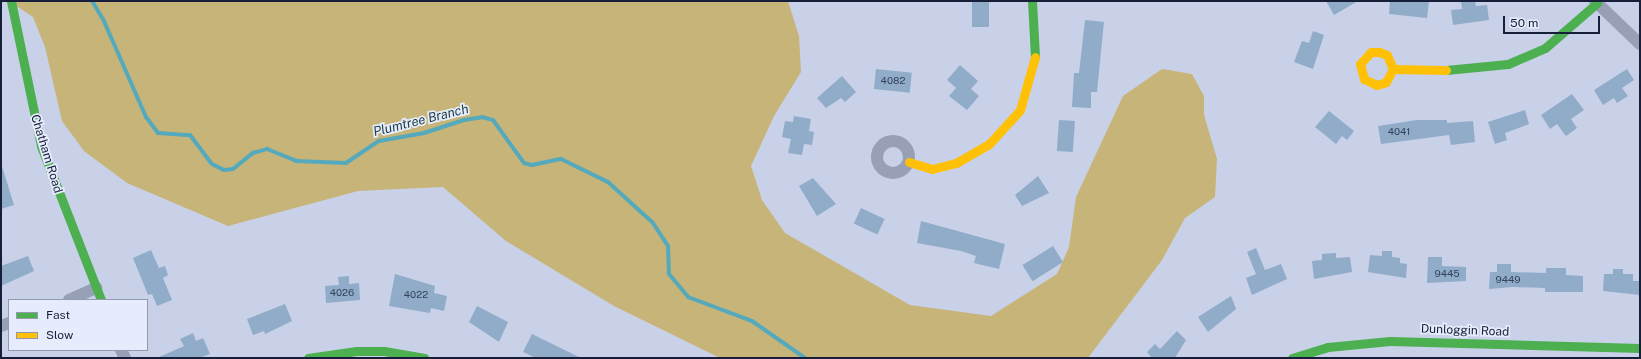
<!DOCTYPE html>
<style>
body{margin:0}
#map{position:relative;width:1641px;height:359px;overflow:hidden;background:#c8d1e8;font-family:"Public Sans",sans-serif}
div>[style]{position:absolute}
.green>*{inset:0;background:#c7b478}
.stream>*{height:4px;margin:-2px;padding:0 2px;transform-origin:2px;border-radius:2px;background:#54aabc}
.building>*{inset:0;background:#90acc8;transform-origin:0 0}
.street>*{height:12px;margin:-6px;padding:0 6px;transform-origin:6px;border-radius:6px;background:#98a0b7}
.street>.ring{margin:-6px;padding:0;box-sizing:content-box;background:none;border:12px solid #98a0b7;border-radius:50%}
.fast>*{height:9px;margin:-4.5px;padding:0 4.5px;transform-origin:4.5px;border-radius:4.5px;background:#4caf50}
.slow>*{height:9px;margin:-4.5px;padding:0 4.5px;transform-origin:4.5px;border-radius:4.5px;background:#ffc107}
span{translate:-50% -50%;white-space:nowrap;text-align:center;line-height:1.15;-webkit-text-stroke:3.5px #e6ecfb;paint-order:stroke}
.number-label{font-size:10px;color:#34425d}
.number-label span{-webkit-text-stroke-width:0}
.street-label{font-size:12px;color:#161e39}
.water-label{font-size:13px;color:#1b3c41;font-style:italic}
.frame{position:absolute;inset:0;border:2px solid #161e39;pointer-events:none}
.legend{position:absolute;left:8px;top:299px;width:140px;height:52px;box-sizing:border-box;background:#e6ecfb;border:1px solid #939aad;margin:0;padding:5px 7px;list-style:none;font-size:12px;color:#161e39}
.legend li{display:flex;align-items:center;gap:8px;height:20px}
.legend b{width:20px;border:1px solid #939aad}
.scale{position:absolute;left:1503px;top:16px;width:97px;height:18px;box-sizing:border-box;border:2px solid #161e39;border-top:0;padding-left:5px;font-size:12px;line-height:14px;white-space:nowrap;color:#161e39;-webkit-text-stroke:3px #e6ecfb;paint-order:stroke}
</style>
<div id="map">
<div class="green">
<div style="clip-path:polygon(9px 1px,788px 1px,799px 36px,801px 72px,774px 116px,751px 166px,762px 200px,785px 233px,910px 305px,991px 316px,1057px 274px,1069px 247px,1076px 197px,1123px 96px,1162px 69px,1192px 74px,1204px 96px,1204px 115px,1217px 159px,1215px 197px,1185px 218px,1162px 260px,1088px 358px,720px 358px,614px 306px,506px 241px,443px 187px,358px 191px,228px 226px,127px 183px,84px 151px,62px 121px,45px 47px,33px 17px)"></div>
</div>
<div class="stream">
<div style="left:92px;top:1px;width:21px;rotate:59deg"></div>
<div style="left:103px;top:19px;width:107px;rotate:66.3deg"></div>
<div style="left:146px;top:117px;width:20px;rotate:53deg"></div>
<div style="left:158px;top:133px;width:32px;rotate:4deg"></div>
<div style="left:190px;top:135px;width:36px;rotate:53deg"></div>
<div style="left:212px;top:164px;width:13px;rotate:27deg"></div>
<div style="left:224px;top:170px;width:9px;rotate:-6deg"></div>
<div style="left:233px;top:169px;width:26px;rotate:-39deg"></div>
<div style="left:253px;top:153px;width:15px;rotate:-16deg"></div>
<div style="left:267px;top:149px;width:31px;rotate:22deg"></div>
<div style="left:296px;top:161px;width:50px;rotate:2.3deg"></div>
<div style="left:346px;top:163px;width:40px;rotate:-34deg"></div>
<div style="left:379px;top:141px;width:46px;rotate:-10.1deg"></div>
<div style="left:424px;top:133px;width:42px;rotate:-18deg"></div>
<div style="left:464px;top:120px;width:18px;rotate:-9deg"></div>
<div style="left:482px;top:117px;width:11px;rotate:15deg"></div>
<div style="left:493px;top:120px;width:53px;rotate:54.2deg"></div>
<div style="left:524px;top:163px;width:8px;rotate:14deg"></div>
<div style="left:532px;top:165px;width:30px;rotate:-12deg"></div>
<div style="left:561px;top:159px;width:52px;rotate:26.1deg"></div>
<div style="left:608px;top:182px;width:61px;rotate:42.3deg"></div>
<div style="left:653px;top:223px;width:27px;rotate:57deg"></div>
<div style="left:668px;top:246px;width:28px;rotate:88deg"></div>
<div style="left:669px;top:274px;width:30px;rotate:50deg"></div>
<div style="left:688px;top:297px;width:68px;rotate:20.6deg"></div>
<div style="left:752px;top:321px;width:65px;rotate:34.9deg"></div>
</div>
<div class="building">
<div style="left:972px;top:1px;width:17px;height:26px"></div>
<div style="clip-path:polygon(1326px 1px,1358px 1px,1334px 15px)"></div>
<div style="clip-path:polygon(1390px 1px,1429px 1px,1427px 18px,1389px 14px)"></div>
<div style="clip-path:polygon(1461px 1px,1475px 1px,1476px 6px,1487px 5px,1489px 20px,1453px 25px,1451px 10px,1462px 9px)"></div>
<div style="clip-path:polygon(1085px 20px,1104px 22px,1097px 92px,1091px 92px,1091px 108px,1072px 107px,1074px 73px,1079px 73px)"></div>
<div style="clip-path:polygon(1313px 31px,1324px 35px,1313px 69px,1294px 62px,1302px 41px,1309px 43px)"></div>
<div style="clip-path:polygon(960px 65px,978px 81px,971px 89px,979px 96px,967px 110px,949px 96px,956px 88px,947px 80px)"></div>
<div style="left:876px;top:69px;width:36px;height:20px;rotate:6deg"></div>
<div style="clip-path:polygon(1627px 69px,1634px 80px,1622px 88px,1628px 96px,1617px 103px,1614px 98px,1603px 105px,1594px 90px)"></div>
<div style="clip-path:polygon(842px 76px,856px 92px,845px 102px,841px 98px,826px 108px,817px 98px)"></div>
<div style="clip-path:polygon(1572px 94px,1584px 110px,1571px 119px,1577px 128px,1566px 136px,1557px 124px,1550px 129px,1541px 115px)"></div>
<div style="clip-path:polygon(1525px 110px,1529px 124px,1505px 133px,1507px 140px,1495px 144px,1488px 122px)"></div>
<div style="clip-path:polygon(1329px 111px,1354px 131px,1347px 140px,1342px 136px,1336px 144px,1315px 127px)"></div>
<div style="clip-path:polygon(794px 116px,811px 119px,809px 131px,814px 132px,812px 145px,804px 144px,802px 155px,788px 153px,791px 139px,782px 137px,785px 121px,793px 122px)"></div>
<div style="left:1059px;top:120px;width:16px;height:31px;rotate:4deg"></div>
<div style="clip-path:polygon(1417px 120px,1447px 120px,1447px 123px,1473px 121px,1475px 142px,1451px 145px,1449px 135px,1381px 144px,1378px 126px)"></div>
<div style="clip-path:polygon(1px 163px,14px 205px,1px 209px)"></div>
<div style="clip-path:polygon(1038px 176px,1049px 193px,1022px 206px,1015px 195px)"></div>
<div style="clip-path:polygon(813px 178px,836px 204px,817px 216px,799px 186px)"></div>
<div style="left:861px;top:208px;width:26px;height:17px;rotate:25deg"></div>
<div style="clip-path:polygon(921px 221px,1005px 244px,999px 269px,974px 263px,976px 256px,961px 251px,917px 243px)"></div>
<div style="left:1053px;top:246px;width:19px;height:36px;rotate:58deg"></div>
<div style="clip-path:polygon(1256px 248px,1265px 270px,1281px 264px,1287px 279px,1252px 295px,1246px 278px,1256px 274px,1247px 252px)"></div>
<div style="clip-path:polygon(151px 250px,159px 268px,165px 266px,168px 275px,163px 278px,172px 300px,157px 306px,152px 294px,148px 295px,133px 258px)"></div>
<div style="clip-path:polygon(1382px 251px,1392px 251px,1392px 257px,1400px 258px,1400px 263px,1407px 264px,1406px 278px,1368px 272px,1370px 255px,1382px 256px)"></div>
<div style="clip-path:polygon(1336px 253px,1336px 258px,1350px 257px,1352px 272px,1314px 279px,1312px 261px,1322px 260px,1322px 254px)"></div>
<div style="clip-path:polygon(28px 256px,34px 271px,1px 286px,1px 266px)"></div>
<div style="clip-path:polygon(1428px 257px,1442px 257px,1442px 266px,1466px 267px,1466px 281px,1427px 283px)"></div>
<div style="clip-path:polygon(1497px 264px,1511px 264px,1511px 272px,1546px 273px,1546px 268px,1566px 268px,1566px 275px,1583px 276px,1583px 292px,1545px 292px,1545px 288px,1513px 287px,1489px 289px,1490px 272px,1497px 272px)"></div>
<div style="clip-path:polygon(1613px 269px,1623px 269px,1623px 274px,1633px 274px,1633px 281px,1640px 281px,1640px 295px,1603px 291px,1604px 274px,1613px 274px)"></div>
<div style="clip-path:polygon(395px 274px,435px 286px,434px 293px,447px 296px,444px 311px,431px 308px,430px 313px,389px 306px)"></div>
<div style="clip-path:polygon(349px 276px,349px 284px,359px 283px,360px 300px,326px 303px,325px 286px,339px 285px,338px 277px)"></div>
<div style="clip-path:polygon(1231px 296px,1236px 309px,1208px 332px,1198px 317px)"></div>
<div style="clip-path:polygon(285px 304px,292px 321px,265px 334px,264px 331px,253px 335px,247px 319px)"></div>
<div style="clip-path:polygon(477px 306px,508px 322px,499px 342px,469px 322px)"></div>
<div style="clip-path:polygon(1177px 331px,1186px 340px,1175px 358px,1152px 358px,1147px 352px,1155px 344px,1160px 349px)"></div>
<div style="clip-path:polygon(193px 333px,196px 341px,203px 338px,210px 354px,199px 358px,157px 358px,184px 346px,180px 339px)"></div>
<div style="clip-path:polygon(532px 334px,581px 358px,536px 358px,523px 352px)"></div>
</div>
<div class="street">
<div style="left:1595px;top:1px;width:62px;rotate:43.7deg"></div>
<div class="ring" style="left:877px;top:141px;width:20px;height:20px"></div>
<div style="left:69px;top:300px;width:30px;rotate:-24deg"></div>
<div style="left:1px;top:326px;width:9px;rotate:-21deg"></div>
<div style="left:121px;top:350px;width:9px;rotate:63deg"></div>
</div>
<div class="fast">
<div style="left:11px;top:1px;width:148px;rotate:78.3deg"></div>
<div style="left:41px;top:146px;width:165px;rotate:68.7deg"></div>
<div style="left:1032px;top:1px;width:56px;rotate:86.9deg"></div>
<div style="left:1446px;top:70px;width:62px;rotate:-5.5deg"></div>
<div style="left:1508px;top:64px;width:40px;rotate:-23.4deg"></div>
<div style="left:1545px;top:48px;width:69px;rotate:-40.9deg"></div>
<div style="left:308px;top:358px;width:49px;rotate:-8.3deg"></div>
<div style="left:356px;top:351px;width:28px"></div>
<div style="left:384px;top:351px;width:41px;rotate:9.9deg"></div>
<div style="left:1292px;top:358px;width:38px;rotate:-17deg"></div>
<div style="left:1328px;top:347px;width:62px;rotate:-5.5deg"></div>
<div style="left:1390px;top:341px;width:250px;rotate:1.6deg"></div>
</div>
<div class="slow">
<div style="left:1393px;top:69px;width:15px;rotate:-113deg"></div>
<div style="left:1387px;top:55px;width:9px;rotate:-159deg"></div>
<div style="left:1379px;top:52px;width:8px;rotate:180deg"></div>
<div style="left:1371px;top:52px;width:16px;rotate:133deg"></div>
<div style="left:1360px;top:64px;width:16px;rotate:75deg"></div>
<div style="left:1364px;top:79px;width:14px;rotate:25deg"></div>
<div style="left:1377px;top:85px;width:9px;rotate:-18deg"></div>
<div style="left:1386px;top:82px;width:15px;rotate:-62deg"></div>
<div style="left:1393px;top:69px;width:53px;rotate:1.1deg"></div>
<div style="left:909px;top:162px;width:24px;rotate:17deg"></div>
<div style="left:932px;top:169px;width:25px;rotate:-14deg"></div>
<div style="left:956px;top:163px;width:38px;rotate:-30deg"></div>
<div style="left:989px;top:144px;width:46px;rotate:-47.6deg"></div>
<div style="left:1020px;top:110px;width:55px;rotate:-74.2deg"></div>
</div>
<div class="number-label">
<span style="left:893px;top:81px">4082</span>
<span style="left:1399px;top:132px">4041</span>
<span style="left:1447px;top:274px">9445</span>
<span style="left:1508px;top:280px">9449</span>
<span style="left:342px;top:293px">4026</span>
<span style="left:416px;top:295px">4022</span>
</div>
<div class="street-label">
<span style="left:46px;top:154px;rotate:73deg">Chatham Road</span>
<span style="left:1465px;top:331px;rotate:2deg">Dunloggin Road</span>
</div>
<div class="water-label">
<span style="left:421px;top:121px;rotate:-14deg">Plumtree Branch</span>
</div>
<div class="frame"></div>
<ul class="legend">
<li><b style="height:5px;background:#4caf50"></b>Fast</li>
<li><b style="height:5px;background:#ffc107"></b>Slow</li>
</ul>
<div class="scale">50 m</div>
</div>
